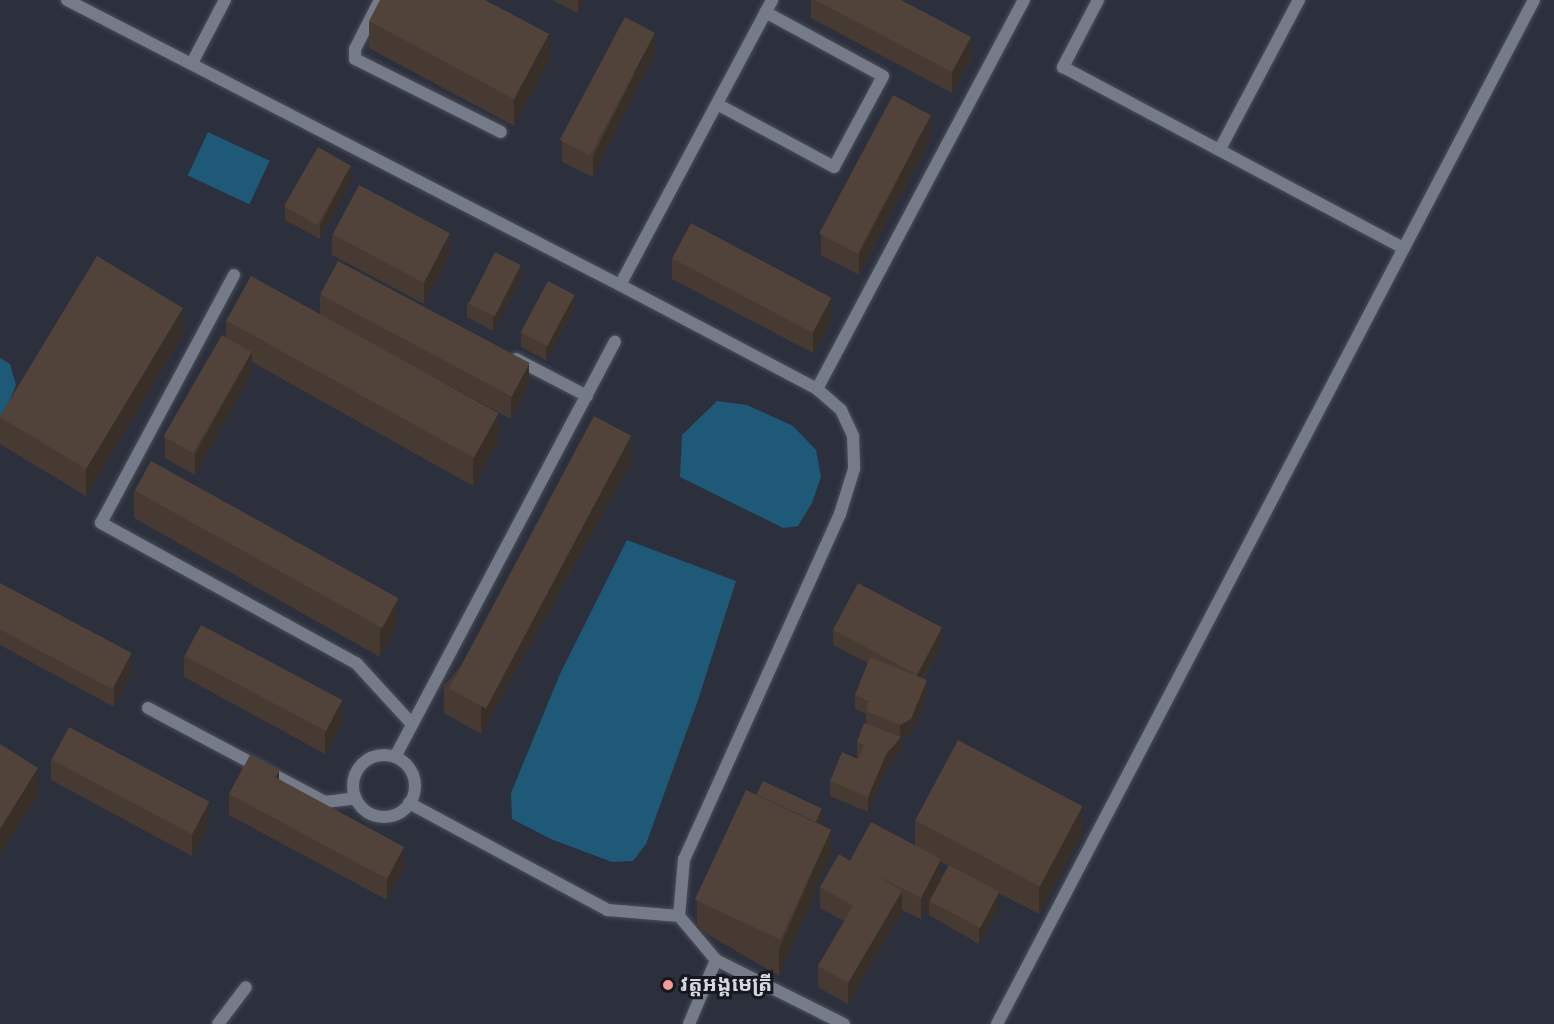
<!DOCTYPE html>
<meta charset="utf-8">
<style>
body{margin:0}
#map{position:relative;width:1554px;height:1024px;overflow:hidden;background:#2c303d;font-family:"Sofia Sans Condensed","Noto Sans Khmer",sans-serif}
div>[style]{position:absolute}
.water>*{inset:0;background:#1e5977;transform-origin:0 0}
.roads{filter:drop-shadow(0 0 2px #4a4e58) drop-shadow(0 0 2px #4a4e58)}
.service>*{height:12px;margin:-6px;padding:0 6px;transform-origin:6px;border-radius:6px;background:#767b8a}
.service>.ring{margin:-6px;padding:0;box-sizing:content-box;background:none;border:12px solid #767b8a;border-radius:50%}
.minor>*{height:12px;margin:-6px;padding:0 6px;transform-origin:6px;border-radius:6px;background:#767b8a}
.wall>*{inset:0;background:#463a32}
.shaded-wall>*{inset:0;background:#392f29}
.building>*{inset:0;background:#51433a;transform-origin:0 0}
.dots>*{width:16px;height:16px;translate:-50% -50%;box-sizing:border-box;border:3px solid #16181e;border-radius:50%}
span{translate:-50% -50%;white-space:nowrap;text-align:center;line-height:1.15;-webkit-text-stroke:6px #16181e;paint-order:stroke}
.poi-label{font-size:21px;color:#d5d8e0;font-weight:700}
.left{translate:0 -50%;text-align:left}
</style>
<div id="map">
<div class="water">
<div style="left:208px;top:132px;width:68px;height:48px;rotate:25deg"></div>
<div style="clip-path:polygon(0 358px,10px 364px,16px 385px,0 424px)"></div>
<div style="clip-path:polygon(717px 401px,747px 405px,793px 426px,816px 450px,821px 477px,812px 503px,798px 526px,783px 528px,680px 477px,682px 435px)"></div>
<div style="clip-path:polygon(627px 540px,736px 581px,698px 700px,646px 844px,633px 861px,612px 862px,551px 839px,512px 819px,511px 793px,560px 674px)"></div>
</div>
<div class="roads">
<div class="service">
<div style="left:67px;top:0;width:622px;rotate:27.27deg"></div>
<div style="left:620px;top:285px;width:223px;rotate:27.8deg"></div>
<div style="left:817px;top:389px;width:32px;rotate:41deg"></div>
<div style="left:841px;top:410px;width:29px;rotate:65deg"></div>
<div style="left:853px;top:436px;width:33px;rotate:88deg"></div>
<div style="left:854px;top:469px;width:47px;rotate:107.3deg"></div>
<div style="left:840px;top:514px;width:379px;rotate:114.3deg"></div>
<div style="left:684px;top:859px;width:57px;rotate:95deg"></div>
<div style="left:679px;top:916px;width:57px;rotate:49.9deg"></div>
<div style="left:716px;top:960px;width:143px;rotate:26.6deg"></div>
<div style="left:380px;top:0;width:55px;rotate:117deg"></div>
<div style="left:355px;top:49px;width:10px;rotate:90deg"></div>
<div style="left:355px;top:59px;width:163px;rotate:26.6deg"></div>
<div style="left:192px;top:63px;width:71px;rotate:-62.4deg"></div>
<div style="left:717px;top:104px;width:133px;rotate:28.3deg"></div>
<div style="left:834px;top:167px;width:103px;rotate:-61.7deg"></div>
<div style="left:883px;top:76px;width:134px;rotate:-151.5deg"></div>
<div style="left:234px;top:275px;width:281px;rotate:118.2deg"></div>
<div style="left:101px;top:523px;width:292px;rotate:28.8deg"></div>
<div style="left:357px;top:664px;width:81px;rotate:47.5deg"></div>
<div style="left:620px;top:285px;width:323px;rotate:-61.9deg"></div>
<div style="left:516px;top:359px;width:80px;rotate:27.5deg"></div>
<div style="left:817px;top:389px;width:441px;rotate:-62deg"></div>
<div style="left:148px;top:708px;width:200px;rotate:28deg"></div>
<div style="left:325px;top:802px;width:31px;rotate:-7deg"></div>
<div class="ring" style="left:353px;top:755px;width:50px;height:50px"></div>
<div style="left:395px;top:757px;width:470px;rotate:-62.1deg"></div>
<div style="left:409px;top:803px;width:226px;rotate:28.3deg"></div>
<div style="left:608px;top:910px;width:71px;rotate:4.8deg"></div>
<div style="left:689px;top:1024px;width:69px;rotate:-67.1deg"></div>
</div>
<div class="minor">
<div style="left:1098px;top:0;width:76px;rotate:117.6deg"></div>
<div style="left:1063px;top:67px;width:386px;rotate:28deg"></div>
<div style="left:1220px;top:149px;width:169px;rotate:-62.1deg"></div>
<div style="left:218px;top:1024px;width:46px;rotate:-52.9deg"></div>
<div style="left:997px;top:1024px;width:1156px;rotate:-62.33deg"></div>
</div>
</div>
<div class="wall">
<div style="clip-path:polygon(552px 0,584px 0,578px 13px)"></div>
<div style="clip-path:polygon(811px 0,901px 0,971px 58px,952px 93px,811px 18px)"></div>
<div style="clip-path:polygon(369px 21px,549px 61px,514px 126px,369px 48px)"></div>
<div style="clip-path:polygon(655px 54px,593px 177px,562px 162px,562px 141px)"></div>
<div style="clip-path:polygon(931px 136px,859px 275px,821px 255px,821px 234px)"></div>
<div style="clip-path:polygon(351px 180px,320px 239px,285px 220px,285px 206px)"></div>
<div style="clip-path:polygon(332px 234px,450px 255px,424px 304px,332px 255px)"></div>
<div style="clip-path:polygon(672px 258px,832px 318px,813px 353px,672px 279px)"></div>
<div style="clip-path:polygon(521px 280px,493px 331px,467px 317px,467px 303px)"></div>
<div style="clip-path:polygon(320px 295px,529px 384px,511px 419px,368px 342px,498px 442px,473px 486px,252px 362px,252px 373px,195px 475px,165px 458px,165px 437px,226px 337px,226px 320px,320px 315px)"></div>
<div style="clip-path:polygon(574px 309px,546px 360px,521px 347px,521px 332px)"></div>
<div style="clip-path:polygon(183px 335px,86px 496px,0 444px,0 416px)"></div>
<div style="clip-path:polygon(631px 463px,481px 734px,444px 713px,444px 686px)"></div>
<div style="clip-path:polygon(134px 491px,397px 627px,380px 657px,134px 518px)"></div>
<div style="clip-path:polygon(0 583px,131px 675px,114px 707px,0 645px)"></div>
<div style="clip-path:polygon(833px 630px,942px 642px,923px 679px,927px 695px,911px 734px,901px 738px,901px 751px,886px 769px,868px 812px,830px 796px,830px 781px,858px 757px,857px 757px,857px 742px,866px 724px,866px 714px,855px 709px,855px 695px,868px 663px,833px 645px)"></div>
<div style="clip-path:polygon(184px 656px,342px 722px,325px 754px,184px 677px)"></div>
<div style="clip-path:polygon(51px 759px,209px 824px,192px 856px,51px 780px)"></div>
<div style="clip-path:polygon(279px 779px,404px 868px,387px 900px,229px 815px,229px 794px)"></div>
<div style="clip-path:polygon(evenodd,915px 820px,1082px 834px,1039px 914px,999px 893px,999px 907px,979px 944px,929px 915px,929px 904px,921px 919px,902px 910px,902px 912px,848px 1004px,818px 987px,818px 966px,844px 921px,820px 908px,820px 887px,850px 861px,915px 845px,915px 820px,941px 862px,949px 866px,941px 878px,941px 862px)"></div>
<div style="clip-path:polygon(822px 823px,821px 824px,831px 856px,779px 976px,697px 928px,697px 901px)"></div>
</div>
<div class="shaded-wall">
<div style="clip-path:polygon(578px 0,584px 0,578px 13px)"></div>
<div style="clip-path:polygon(655px 33px,655px 54px,593px 177px,593px 156px)"></div>
<div style="clip-path:polygon(549px 34px,549px 61px,514px 126px,514px 99px)"></div>
<div style="clip-path:polygon(971px 37px,971px 58px,952px 93px,952px 72px)"></div>
<div style="clip-path:polygon(931px 115px,931px 136px,859px 275px,859px 254px)"></div>
<div style="clip-path:polygon(351px 166px,351px 180px,320px 239px,320px 225px)"></div>
<div style="clip-path:polygon(450px 234px,450px 255px,424px 304px,424px 283px)"></div>
<div style="clip-path:polygon(521px 265px,521px 280px,493px 331px,493px 317px)"></div>
<div style="clip-path:polygon(574px 295px,574px 309px,546px 360px,546px 346px)"></div>
<div style="clip-path:polygon(832px 297px,832px 318px,813px 353px,813px 332px)"></div>
<div style="clip-path:polygon(183px 308px,183px 335px,86px 496px,86px 469px)"></div>
<div style="clip-path:polygon(252px 352px,252px 373px,195px 475px,195px 454px)"></div>
<div style="clip-path:polygon(529px 363px,529px 384px,511px 419px,511px 398px)"></div>
<div style="clip-path:polygon(498px 415px,498px 442px,473px 486px,473px 459px)"></div>
<div style="clip-path:polygon(631px 436px,631px 463px,481px 734px,481px 707px)"></div>
<div style="clip-path:polygon(397px 600px,397px 627px,380px 657px,380px 629px)"></div>
<div style="clip-path:polygon(942px 628px,942px 642px,917px 689px,917px 675px)"></div>
<div style="clip-path:polygon(131px 654px,131px 675px,114px 707px,114px 686px)"></div>
<div style="clip-path:polygon(927px 680px,927px 695px,911px 734px,901px 738px,901px 751px,886px 769px,868px 812px,868px 797px,886px 754px,900px 738px,900px 725px)"></div>
<div style="clip-path:polygon(342px 701px,342px 722px,325px 754px,325px 733px)"></div>
<div style="clip-path:polygon(38px 768px,38px 795px,0 856px,0 829px)"></div>
<div style="clip-path:polygon(279px 770px,279px 791px,275px 777px)"></div>
<div style="clip-path:polygon(209px 803px,209px 824px,192px 856px,192px 835px)"></div>
<div style="clip-path:polygon(1082px 807px,1082px 834px,1039px 914px,1039px 887px)"></div>
<div style="clip-path:polygon(822px 808px,822px 823px,810px 847px,810px 833px)"></div>
<div style="clip-path:polygon(831px 829px,831px 856px,779px 976px,779px 949px)"></div>
<div style="clip-path:polygon(404px 847px,404px 868px,387px 900px,387px 879px)"></div>
<div style="clip-path:polygon(941px 859px,941px 880px,929px 901px,929px 904px,921px 919px,921px 898px)"></div>
<div style="clip-path:polygon(902px 891px,902px 912px,848px 1004px,848px 983px)"></div>
<div style="clip-path:polygon(999px 892px,999px 907px,979px 944px,979px 929px)"></div>
</div>
<div class="building">
<div style="clip-path:polygon(380px 0,485px 0,549px 34px,514px 99px,369px 21px)"></div>
<div style="clip-path:polygon(815px 0,901px 0,971px 37px,952px 72px)"></div>
<div style="left:625px;top:17px;width:34px;height:139px;rotate:28deg"></div>
<div style="left:893px;top:95px;width:43px;height:157px;rotate:28deg"></div>
<div style="left:318px;top:147px;width:38px;height:68px;rotate:30deg"></div>
<div style="left:359px;top:185px;width:103px;height:56px;rotate:28deg"></div>
<div style="left:691px;top:223px;width:159px;height:40px;rotate:28deg"></div>
<div style="left:495px;top:252px;width:29px;height:58px;rotate:27deg"></div>
<div style="clip-path:polygon(97px 256px,183px 308px,86px 469px,0 417px,0 416px)"></div>
<div style="left:338px;top:261px;width:217px;height:38px;rotate:28deg"></div>
<div style="left:251px;top:276px;width:283px;height:51px;rotate:29deg"></div>
<div style="left:548px;top:281px;width:30px;height:58px;rotate:28deg"></div>
<div style="left:222px;top:335px;width:34px;height:117px;rotate:30deg"></div>
<div style="left:594px;top:416px;width:42px;height:309px;rotate:28deg"></div>
<div style="left:151px;top:461px;width:283px;height:34px;rotate:29deg"></div>
<div style="left:0;top:583px;width:149px;height:41px;rotate:28deg"></div>
<div style="left:858px;top:583px;width:95px;height:53px;rotate:28deg"></div>
<div style="left:201px;top:625px;width:160px;height:35px;rotate:28deg"></div>
<div style="clip-path:polygon(870px 657px,927px 680px,911px 719px,900px 725px,866px 711px,869px 701px,855px 695px)"></div>
<div style="clip-path:polygon(864px 723px,901px 737px,886px 754px,868px 797px,830px 781px,842px 752px,858px 759px,864px 745px,857px 742px)"></div>
<div style="left:69px;top:727px;width:159px;height:37px;rotate:28deg"></div>
<div style="left:958px;top:740px;width:141px;height:91px;rotate:28deg"></div>
<div style="clip-path:polygon(0 744px,38px 768px,0 829px)"></div>
<div style="clip-path:polygon(250px 755px,279px 770px,275px 777px,404px 847px,387px 879px,229px 794px)"></div>
<div style="left:763px;top:781px;width:65px;height:15px;rotate:25deg"></div>
<div style="left:746px;top:790px;width:94px;height:121px;rotate:25deg"></div>
<div style="clip-path:polygon(871px 822px,941px 859px,921px 898px,878px 876px,902px 891px,848px 983px,818px 966px,853px 906px,820px 887px,839px 854px,850px 861px)"></div>
<div style="left:949px;top:865px;width:57px;height:41px;rotate:28deg"></div>
</div>
<div class="dots">
<div style="left:668px;top:985px;background:#f59b97"></div>
</div>
<div class="poi-label">
<span class="left" style="left:680px;top:985px">វត្តអង្គមេត្រី</span>
</div>
</div>
